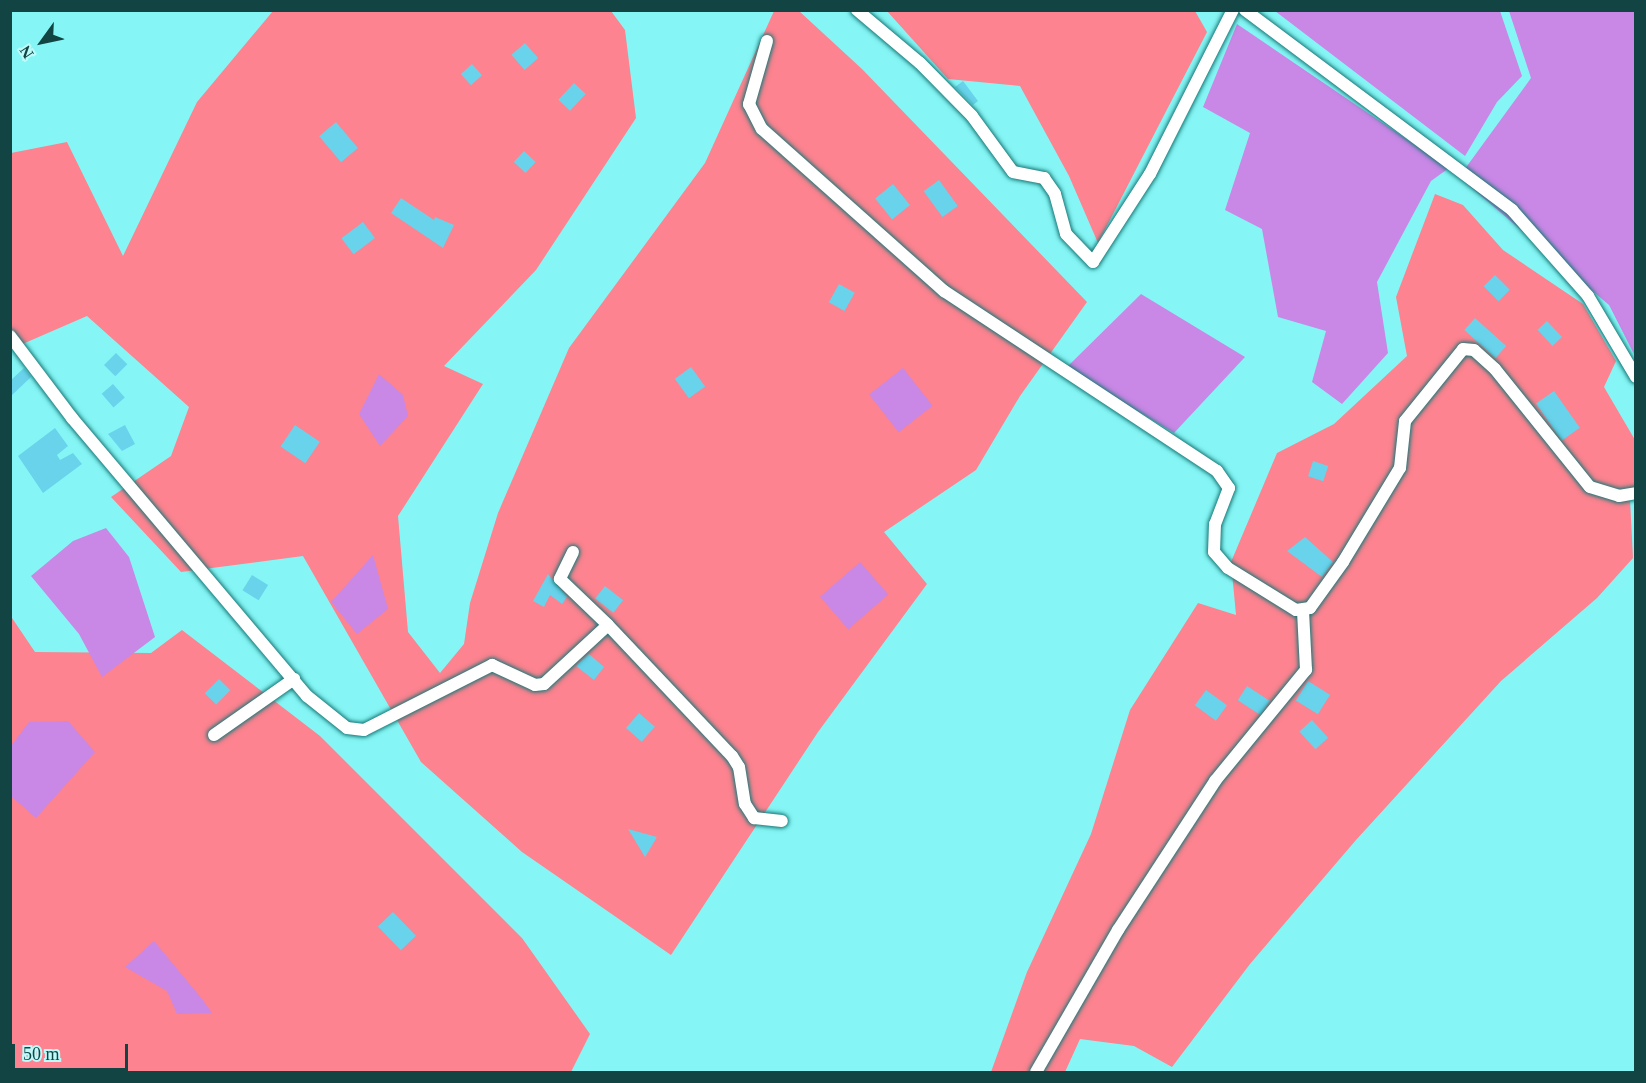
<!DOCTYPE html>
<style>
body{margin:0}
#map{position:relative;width:1646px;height:1083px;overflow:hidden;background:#85f6f5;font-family:"Times New Roman",serif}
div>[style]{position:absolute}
.green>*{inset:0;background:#fc838f}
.water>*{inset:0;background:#c987e6;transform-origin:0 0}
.building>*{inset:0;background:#69d3ec;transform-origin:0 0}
.roads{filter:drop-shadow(0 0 2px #167777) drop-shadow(0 0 2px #167777)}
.minor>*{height:12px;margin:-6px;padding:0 6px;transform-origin:6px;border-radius:6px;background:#fff}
span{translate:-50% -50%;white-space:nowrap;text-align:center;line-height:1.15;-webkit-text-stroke:5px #bdfbfa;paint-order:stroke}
.frame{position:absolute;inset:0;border:12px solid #124444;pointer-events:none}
.north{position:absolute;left:12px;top:12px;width:60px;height:60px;-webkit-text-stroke:4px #bdfbfa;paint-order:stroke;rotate:237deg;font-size:16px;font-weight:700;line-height:24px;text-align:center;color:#124444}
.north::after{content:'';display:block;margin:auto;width:21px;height:27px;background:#124444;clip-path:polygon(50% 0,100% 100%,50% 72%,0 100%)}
.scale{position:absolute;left:12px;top:1044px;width:116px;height:27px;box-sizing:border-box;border:3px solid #124444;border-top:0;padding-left:8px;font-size:18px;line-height:21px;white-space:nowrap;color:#124444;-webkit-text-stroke:4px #bdfbfa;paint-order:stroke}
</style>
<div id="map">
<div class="green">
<div style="clip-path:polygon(273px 11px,611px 11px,625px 30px,636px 118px,536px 270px,444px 366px,483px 384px,398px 516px,408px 632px,440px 673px,464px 644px,470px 603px,498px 513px,569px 348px,705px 163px,774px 11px,799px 11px,862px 69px,1087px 302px,1020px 396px,976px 470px,884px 532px,927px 584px,818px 732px,671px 955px,522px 852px,421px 762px,303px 556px,181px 572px,111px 497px,171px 456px,189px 407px,87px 316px,11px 349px,11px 153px,67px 142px,123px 256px,197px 102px)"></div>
<div style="clip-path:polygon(887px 11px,1195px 11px,1207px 32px,1098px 243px,1069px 176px,1020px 86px,948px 79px)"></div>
<div style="clip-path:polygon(1435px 194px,1463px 205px,1503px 250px,1583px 304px,1616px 361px,1604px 387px,1635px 440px,1635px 489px,1630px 499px,1633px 558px,1597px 598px,1501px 681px,1356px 840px,1250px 964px,1172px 1067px,1134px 1046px,1080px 1039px,1065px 1072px,991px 1072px,1027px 972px,1091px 834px,1130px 710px,1198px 603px,1236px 615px,1231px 562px,1277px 453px,1334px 424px,1407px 356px,1396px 297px)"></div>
<div style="clip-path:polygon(10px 615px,35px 652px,151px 653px,182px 630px,320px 736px,522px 938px,590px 1034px,571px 1072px,11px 1072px)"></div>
</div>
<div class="water">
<div style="clip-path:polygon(1275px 11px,1500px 11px,1522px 76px,1497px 102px,1465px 156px)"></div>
<div style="clip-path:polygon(1509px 11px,1635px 11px,1635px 356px,1609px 305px,1459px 177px,1531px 78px)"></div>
<div style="clip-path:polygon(1237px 24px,1449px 168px,1431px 181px,1377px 282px,1388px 353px,1342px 404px,1312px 382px,1326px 331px,1278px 317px,1262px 229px,1225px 210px,1250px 133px,1203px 107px)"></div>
<div style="clip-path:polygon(1141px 294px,1245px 357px,1174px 433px,1066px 368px)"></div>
<div style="left:903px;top:368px;width:48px;height:43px;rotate:52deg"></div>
<div style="clip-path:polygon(379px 374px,403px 395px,408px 416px,380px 446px,359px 414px)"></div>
<div style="clip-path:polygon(106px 528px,129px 557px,155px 637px,102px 677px,79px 634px,31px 576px,73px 541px)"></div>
<div style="clip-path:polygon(373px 555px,388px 609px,357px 634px,331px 602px)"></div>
<div style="left:860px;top:562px;width:43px;height:53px;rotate:49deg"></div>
<div style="clip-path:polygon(68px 721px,95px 752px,36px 818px,11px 796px,11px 746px,29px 722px)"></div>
<div style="clip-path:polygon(154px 941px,202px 999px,212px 1013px,177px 1014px,167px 991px,125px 967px)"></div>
</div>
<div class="building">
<div style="left:525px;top:43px;width:20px;height:18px;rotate:49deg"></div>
<div style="left:472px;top:64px;width:15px;height:15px;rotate:48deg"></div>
<div style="clip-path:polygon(963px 81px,978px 101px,973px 105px,955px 87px)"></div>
<div style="left:574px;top:83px;width:16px;height:23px;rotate:43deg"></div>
<div style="left:336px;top:122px;width:34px;height:22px;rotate:50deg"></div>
<div style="left:524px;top:151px;width:16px;height:15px;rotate:43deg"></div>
<div style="left:939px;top:180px;width:32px;height:19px;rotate:54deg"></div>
<div style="left:893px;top:184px;width:27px;height:23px;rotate:51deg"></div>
<div style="clip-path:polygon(401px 198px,434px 220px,435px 217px,454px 225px,443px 248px,391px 213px)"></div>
<div style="left:363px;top:222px;width:20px;height:27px;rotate:53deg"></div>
<div style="left:1495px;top:275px;width:21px;height:16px;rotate:45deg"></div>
<div style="left:839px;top:284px;width:18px;height:21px;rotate:29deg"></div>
<div style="left:1475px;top:318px;width:42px;height:16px;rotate:42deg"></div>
<div style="left:1547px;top:321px;width:22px;height:13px;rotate:47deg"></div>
<div style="left:116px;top:353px;width:16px;height:17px;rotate:45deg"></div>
<div style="left:691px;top:367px;width:24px;height:20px;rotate:54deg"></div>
<div style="clip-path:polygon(24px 368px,31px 377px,10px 397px,10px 381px)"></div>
<div style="left:113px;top:384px;width:18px;height:15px;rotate:49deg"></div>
<div style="left:1554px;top:391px;width:45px;height:22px;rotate:55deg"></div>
<div style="clip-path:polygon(125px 425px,135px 444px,122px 451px,108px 434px)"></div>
<div style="left:295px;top:425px;width:30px;height:26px;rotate:34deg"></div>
<div style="clip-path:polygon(55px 428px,68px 446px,57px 455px,60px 460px,73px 453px,82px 464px,43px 493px,18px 456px)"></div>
<div style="left:1313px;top:461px;width:16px;height:16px;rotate:18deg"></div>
<div style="clip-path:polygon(1305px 537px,1333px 562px,1322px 577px,1287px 551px)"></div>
<div style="clip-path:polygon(548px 574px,567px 597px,562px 604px,550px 595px,544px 607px,533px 601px)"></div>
<div style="left:252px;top:575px;width:19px;height:18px;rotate:32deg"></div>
<div style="left:605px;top:586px;width:23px;height:16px;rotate:38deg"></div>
<div style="clip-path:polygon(589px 654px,604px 667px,594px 680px,576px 666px)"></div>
<div style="left:219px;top:679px;width:16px;height:20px;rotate:45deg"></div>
<div style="left:1308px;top:681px;width:26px;height:23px;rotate:32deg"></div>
<div style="left:1247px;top:686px;width:27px;height:17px;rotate:33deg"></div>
<div style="left:1206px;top:690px;width:26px;height:19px;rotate:36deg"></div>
<div style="left:639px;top:713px;width:21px;height:20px;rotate:41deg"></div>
<div style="left:1312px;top:720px;width:24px;height:17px;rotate:48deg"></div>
<div style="clip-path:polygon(628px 829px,657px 837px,645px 857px)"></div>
<div style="left:393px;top:912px;width:33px;height:21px;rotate:46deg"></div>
</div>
<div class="roads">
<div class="minor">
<div style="left:857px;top:10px;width:82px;rotate:40.1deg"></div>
<div style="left:920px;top:63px;width:74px;rotate:45.5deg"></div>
<div style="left:972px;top:116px;width:69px;rotate:53.8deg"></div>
<div style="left:1013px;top:172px;width:32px;rotate:11deg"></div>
<div style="left:1044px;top:178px;width:19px;rotate:55deg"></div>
<div style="left:1055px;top:194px;width:41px;rotate:74.6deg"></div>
<div style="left:1066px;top:234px;width:39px;rotate:46deg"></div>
<div style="left:1093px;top:262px;width:105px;rotate:-57.1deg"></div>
<div style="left:1150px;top:174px;width:184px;rotate:-63.2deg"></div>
<div style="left:1245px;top:10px;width:334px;rotate:36.8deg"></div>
<div style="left:1512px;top:210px;width:115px;rotate:48.5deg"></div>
<div style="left:1588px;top:296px;width:94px;rotate:59.3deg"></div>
<div style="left:767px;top:41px;width:66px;rotate:105.9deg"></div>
<div style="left:749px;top:104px;width:28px;rotate:63deg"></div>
<div style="left:762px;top:129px;width:244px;rotate:41.7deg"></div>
<div style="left:944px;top:291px;width:327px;rotate:33.4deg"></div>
<div style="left:1217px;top:471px;width:21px;rotate:55deg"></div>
<div style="left:1229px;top:488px;width:39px;rotate:111deg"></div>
<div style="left:1215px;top:524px;width:28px;rotate:92deg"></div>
<div style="left:1214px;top:552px;width:21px;rotate:49deg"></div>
<div style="left:1228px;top:568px;width:80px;rotate:31.7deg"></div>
<div style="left:1296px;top:610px;width:14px;rotate:-8deg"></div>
<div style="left:1310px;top:608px;width:57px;rotate:-54.3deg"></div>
<div style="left:1343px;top:562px;width:110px;rotate:-58.8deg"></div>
<div style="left:1400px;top:468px;width:47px;rotate:-83.9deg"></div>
<div style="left:1405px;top:421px;width:92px;rotate:-51.1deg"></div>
<div style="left:1463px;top:349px;width:11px;rotate:5deg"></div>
<div style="left:1474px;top:350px;width:28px;rotate:42deg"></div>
<div style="left:1495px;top:369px;width:151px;rotate:51.2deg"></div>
<div style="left:1590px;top:487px;width:30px;rotate:17deg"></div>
<div style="left:1619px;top:496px;width:17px;rotate:-10deg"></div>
<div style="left:10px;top:336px;width:103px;rotate:52.9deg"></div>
<div style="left:72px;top:418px;width:364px;rotate:49.8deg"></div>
<div style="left:307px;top:696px;width:51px;rotate:38.7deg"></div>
<div style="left:347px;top:728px;width:17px;rotate:7deg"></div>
<div style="left:364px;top:730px;width:144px;rotate:-26.9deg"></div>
<div style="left:492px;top:665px;width:47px;rotate:24.9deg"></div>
<div style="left:535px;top:685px;width:9px;rotate:-6deg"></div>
<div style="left:544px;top:684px;width:87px;rotate:-42.7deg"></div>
<div style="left:608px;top:625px;width:180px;rotate:46.6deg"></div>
<div style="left:732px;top:756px;width:13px;rotate:58deg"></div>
<div style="left:739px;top:767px;width:37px;rotate:81deg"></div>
<div style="left:745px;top:804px;width:17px;rotate:57deg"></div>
<div style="left:754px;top:818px;width:28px;rotate:6deg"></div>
<div style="left:573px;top:552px;width:30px;rotate:116deg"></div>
<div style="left:560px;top:579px;width:66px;rotate:43.8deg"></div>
<div style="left:214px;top:735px;width:98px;rotate:-35deg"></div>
<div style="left:1036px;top:1072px;width:164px;rotate:-60deg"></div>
<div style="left:1118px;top:930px;width:178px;rotate:-56.9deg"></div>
<div style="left:1215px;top:781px;width:144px;rotate:-50.7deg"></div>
<div style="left:1306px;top:670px;width:59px;rotate:-92.9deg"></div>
</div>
</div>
<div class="frame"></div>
<div class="north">N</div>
<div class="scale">50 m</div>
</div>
